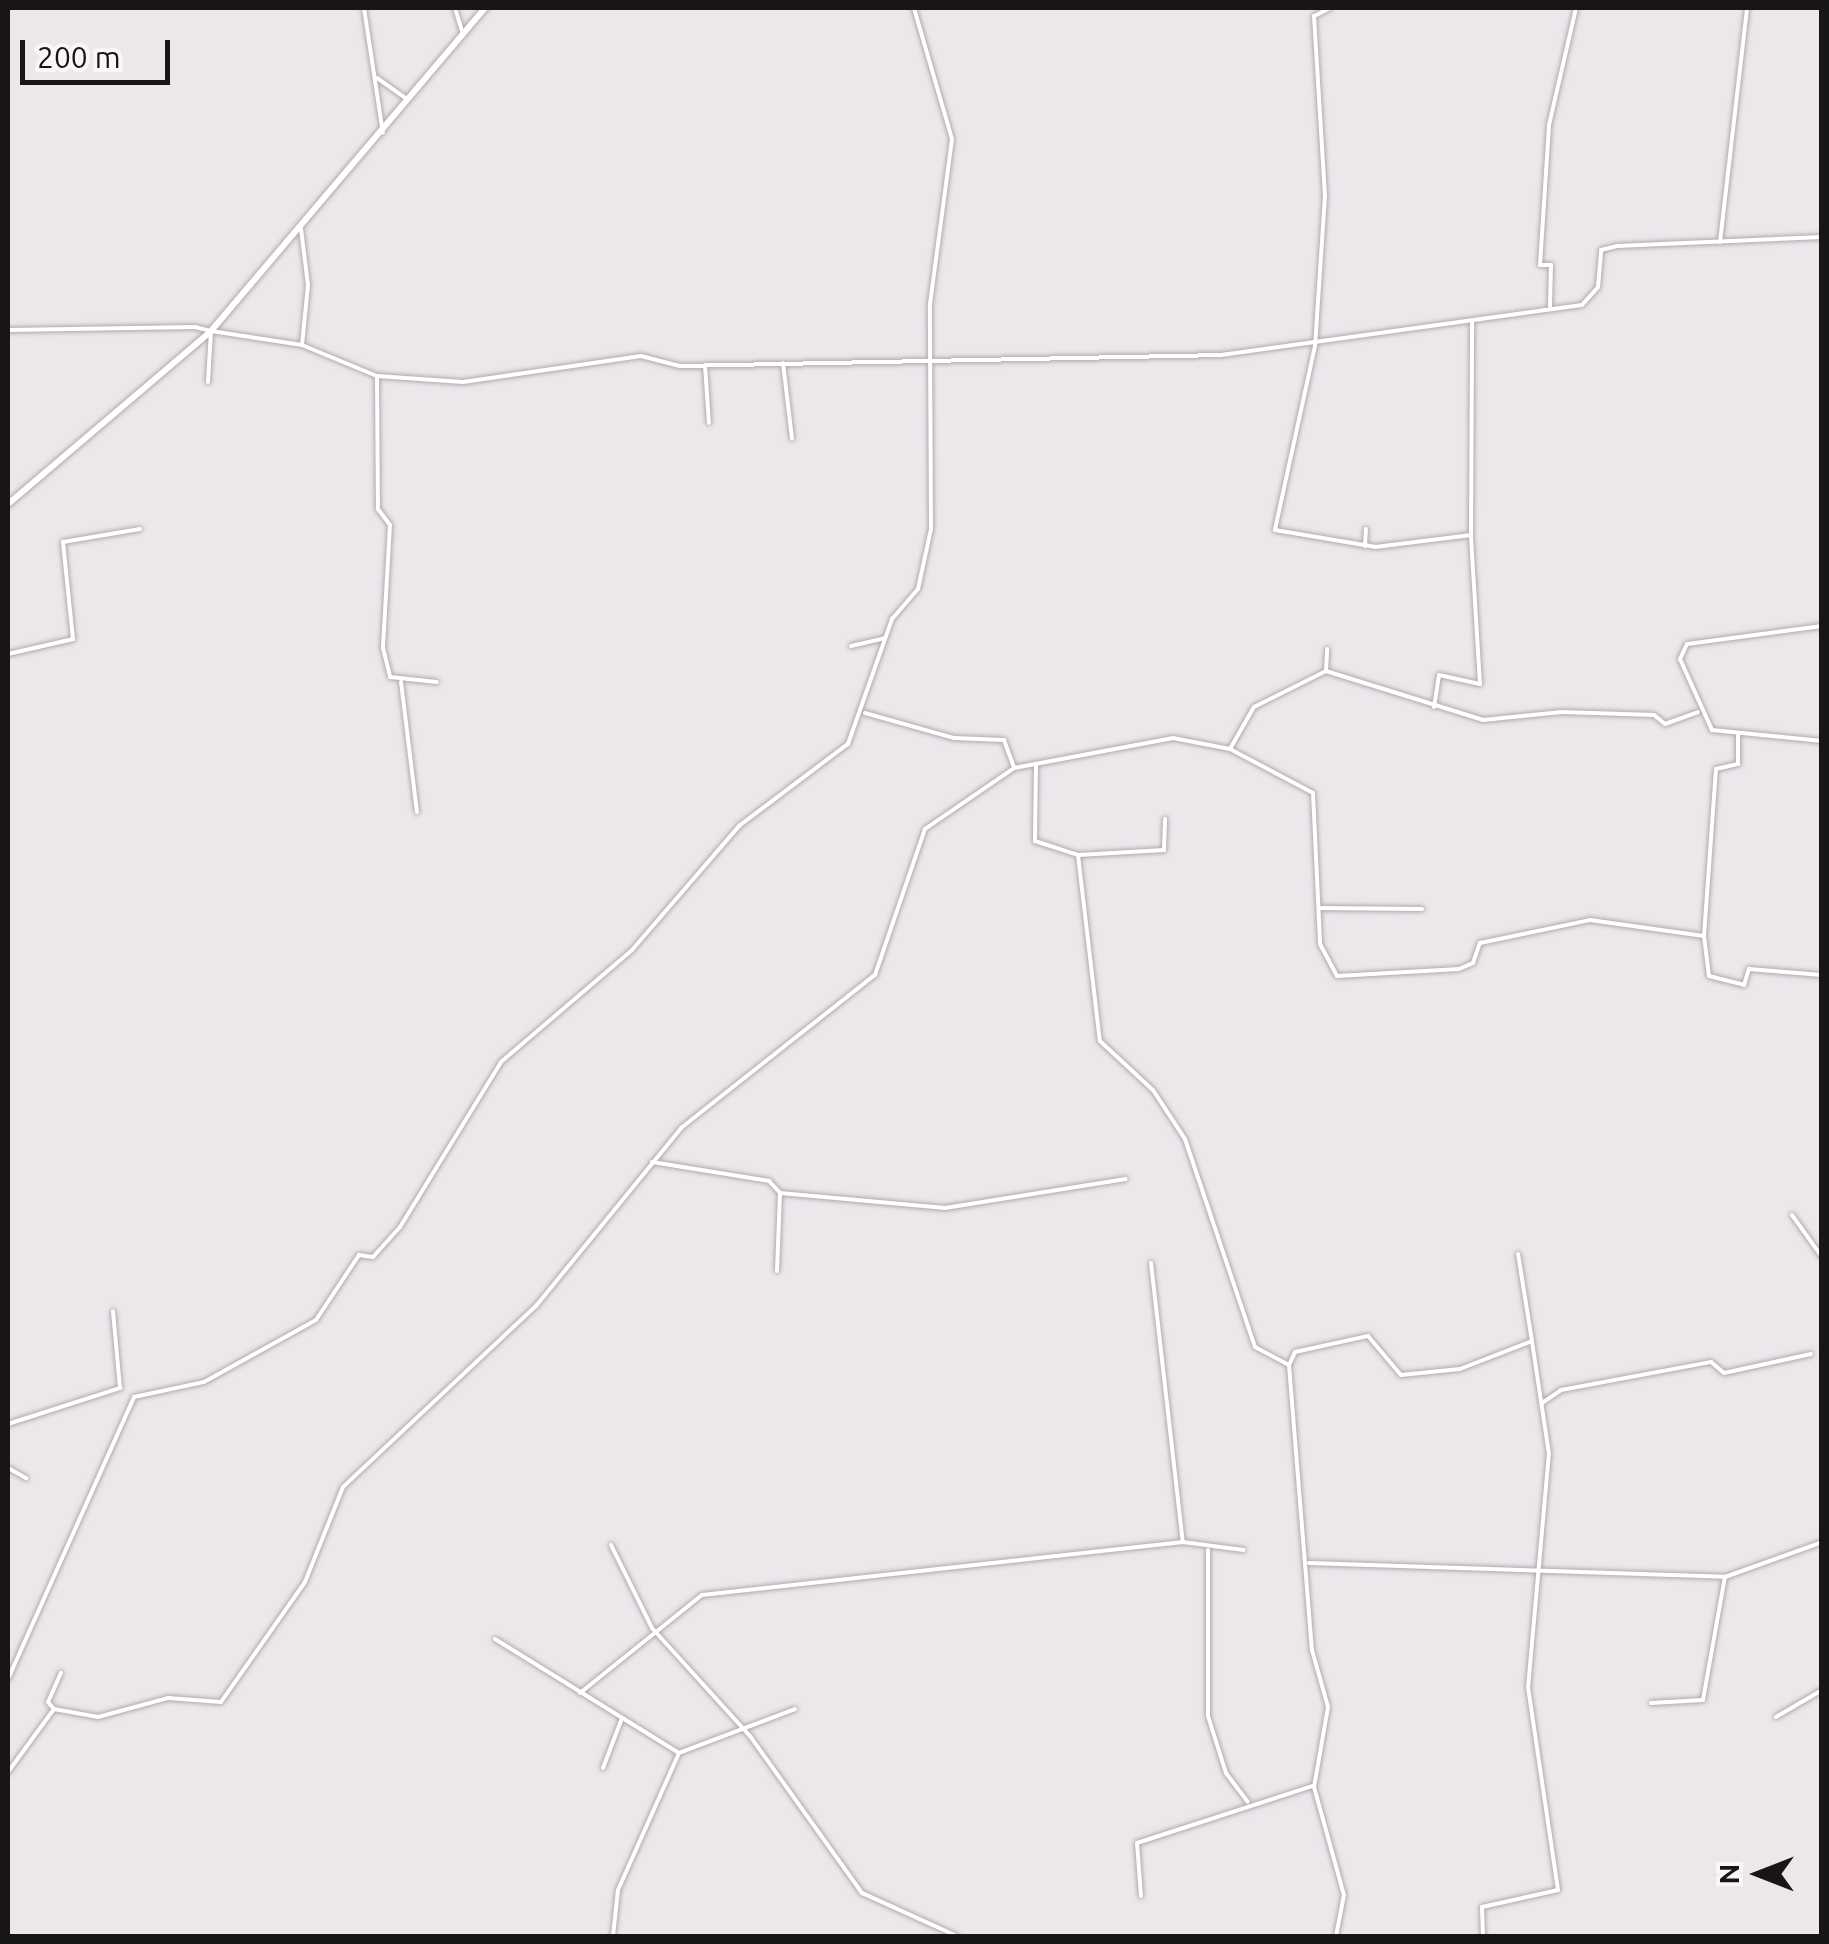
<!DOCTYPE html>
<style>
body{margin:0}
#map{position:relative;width:1829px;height:1944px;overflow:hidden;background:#ede7ec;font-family:Ubuntu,sans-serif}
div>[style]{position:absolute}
.roads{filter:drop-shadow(0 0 2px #b0aaae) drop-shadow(0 0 2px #b0aaae)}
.street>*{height:4px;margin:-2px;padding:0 2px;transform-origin:2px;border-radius:2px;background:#fff}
.secondary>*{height:6px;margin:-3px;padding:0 3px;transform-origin:3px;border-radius:3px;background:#fff}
span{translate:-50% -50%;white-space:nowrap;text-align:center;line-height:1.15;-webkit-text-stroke:8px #fbf4f9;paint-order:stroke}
.frame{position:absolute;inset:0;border:10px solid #181517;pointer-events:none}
.north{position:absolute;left:1709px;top:1824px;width:100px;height:100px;-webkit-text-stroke:8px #fbf4f9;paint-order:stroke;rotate:270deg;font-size:28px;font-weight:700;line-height:40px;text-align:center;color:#181517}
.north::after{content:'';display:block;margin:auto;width:35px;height:45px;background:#181517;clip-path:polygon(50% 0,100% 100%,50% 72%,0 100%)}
.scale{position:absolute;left:20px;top:40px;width:150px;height:45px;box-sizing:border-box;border:5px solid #181517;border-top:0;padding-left:12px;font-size:30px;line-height:35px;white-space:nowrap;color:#181517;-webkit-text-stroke:8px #fbf4f9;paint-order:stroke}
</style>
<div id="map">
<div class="roads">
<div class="street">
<div style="left:364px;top:8px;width:126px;rotate:81.4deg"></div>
<div style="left:455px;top:8px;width:28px;rotate:73deg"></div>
<div style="left:1330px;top:8px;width:18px;rotate:153deg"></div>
<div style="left:1314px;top:16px;width:180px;rotate:86.5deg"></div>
<div style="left:1325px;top:196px;width:150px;rotate:93.8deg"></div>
<div style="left:1315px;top:346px;width:188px;rotate:102.3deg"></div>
<div style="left:1275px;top:530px;width:101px;rotate:9.6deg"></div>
<div style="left:1375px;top:547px;width:97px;rotate:-7.1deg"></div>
<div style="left:1471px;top:535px;width:214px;rotate:-89.7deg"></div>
<div style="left:377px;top:78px;width:35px;rotate:35deg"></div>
<div style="left:301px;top:229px;width:56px;rotate:82.9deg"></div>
<div style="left:308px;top:285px;width:60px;rotate:95.7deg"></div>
<div style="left:1720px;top:242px;width:236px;rotate:-83.4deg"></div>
<div style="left:1550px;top:306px;width:41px;rotate:-88.6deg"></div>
<div style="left:1551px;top:265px;width:11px;rotate:180deg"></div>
<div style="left:1540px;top:265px;width:140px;rotate:-86.3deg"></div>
<div style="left:1549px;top:125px;width:120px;rotate:-77deg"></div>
<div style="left:8px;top:330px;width:187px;rotate:-0.9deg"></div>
<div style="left:195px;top:327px;width:16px;rotate:14deg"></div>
<div style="left:211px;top:331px;width:51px;rotate:93.4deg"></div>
<div style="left:211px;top:331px;width:92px;rotate:8.7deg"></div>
<div style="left:302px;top:345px;width:81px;rotate:22.5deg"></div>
<div style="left:377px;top:376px;width:86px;rotate:4deg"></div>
<div style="left:463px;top:382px;width:180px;rotate:-8.3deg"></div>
<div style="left:641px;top:356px;width:40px;rotate:14.4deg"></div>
<div style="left:680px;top:366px;width:541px;rotate:-1.16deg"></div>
<div style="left:1221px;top:355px;width:364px;rotate:-7.9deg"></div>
<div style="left:1582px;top:305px;width:24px;rotate:-48deg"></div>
<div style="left:1598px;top:287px;width:37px;rotate:-85deg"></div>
<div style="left:1601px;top:250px;width:16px;rotate:-14deg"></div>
<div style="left:1617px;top:246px;width:205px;rotate:-2.5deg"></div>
<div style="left:783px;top:363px;width:76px;rotate:83.2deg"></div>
<div style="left:705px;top:365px;width:58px;rotate:86.1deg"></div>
<div style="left:377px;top:376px;width:133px;rotate:89.6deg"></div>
<div style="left:378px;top:509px;width:20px;rotate:53deg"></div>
<div style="left:390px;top:525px;width:123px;rotate:93.3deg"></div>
<div style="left:383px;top:648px;width:30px;rotate:76deg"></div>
<div style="left:390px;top:677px;width:47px;rotate:6.1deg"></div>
<div style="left:1365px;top:546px;width:17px;rotate:-87deg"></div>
<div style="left:1822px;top:626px;width:136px;rotate:172.4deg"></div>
<div style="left:1687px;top:644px;width:17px;rotate:115deg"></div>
<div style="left:1680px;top:659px;width:78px;rotate:65.7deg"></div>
<div style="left:1712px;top:730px;width:111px;rotate:5.7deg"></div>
<div style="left:851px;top:646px;width:35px;rotate:-13deg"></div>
<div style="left:8px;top:654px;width:67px;rotate:-13deg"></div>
<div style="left:73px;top:639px;width:98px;rotate:-95.9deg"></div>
<div style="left:63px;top:542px;width:78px;rotate:-9.6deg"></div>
<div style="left:1326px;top:671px;width:22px;rotate:-87deg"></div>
<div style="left:401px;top:682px;width:131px;rotate:83deg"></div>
<div style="left:1434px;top:707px;width:32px;rotate:-81deg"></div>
<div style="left:1439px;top:675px;width:42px;rotate:12.4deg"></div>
<div style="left:1480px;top:684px;width:149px;rotate:-93.5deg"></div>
<div style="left:865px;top:713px;width:92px;rotate:15.7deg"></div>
<div style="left:954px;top:738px;width:50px;rotate:2.3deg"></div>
<div style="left:1004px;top:740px;width:30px;rotate:70deg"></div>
<div style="left:1230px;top:749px;width:48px;rotate:-60.3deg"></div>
<div style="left:1254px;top:707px;width:80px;rotate:-26.6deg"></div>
<div style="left:1326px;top:671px;width:164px;rotate:17.3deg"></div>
<div style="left:1483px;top:720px;width:79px;rotate:-5.8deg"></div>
<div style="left:1562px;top:712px;width:92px;rotate:1.9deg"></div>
<div style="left:1654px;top:715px;width:14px;rotate:39deg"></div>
<div style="left:1665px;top:724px;width:35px;rotate:-20deg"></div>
<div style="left:1036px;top:765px;width:76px;rotate:90.8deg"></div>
<div style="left:1035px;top:841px;width:45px;rotate:18deg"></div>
<div style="left:1078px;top:855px;width:187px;rotate:83.3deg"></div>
<div style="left:1100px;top:1041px;width:72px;rotate:42.8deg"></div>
<div style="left:1153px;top:1090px;width:59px;rotate:56.9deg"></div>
<div style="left:1185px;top:1139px;width:219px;rotate:71.4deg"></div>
<div style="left:1255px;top:1347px;width:38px;rotate:28deg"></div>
<div style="left:1289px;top:1365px;width:14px;rotate:-65deg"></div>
<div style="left:1295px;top:1352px;width:75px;rotate:-12.4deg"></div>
<div style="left:1368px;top:1336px;width:51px;rotate:49.8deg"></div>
<div style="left:1401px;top:1375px;width:59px;rotate:-5.8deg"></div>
<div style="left:1460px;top:1369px;width:77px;rotate:-21.3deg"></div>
<div style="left:1532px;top:1341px;width:88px;rotate:-99.1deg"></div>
<div style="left:1078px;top:855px;width:86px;rotate:-3.3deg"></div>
<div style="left:1164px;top:850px;width:31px;rotate:-88deg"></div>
<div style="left:1319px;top:908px;width:103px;rotate:0.6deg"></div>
<div style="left:1704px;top:936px;width:167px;rotate:-85.9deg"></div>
<div style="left:1716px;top:769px;width:23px;rotate:-13deg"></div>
<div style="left:1738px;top:764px;width:29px;rotate:-90deg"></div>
<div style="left:652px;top:1162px;width:119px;rotate:9.2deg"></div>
<div style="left:769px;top:1181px;width:16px;rotate:47deg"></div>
<div style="left:780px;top:1193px;width:166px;rotate:5.2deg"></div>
<div style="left:945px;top:1208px;width:183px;rotate:-9.1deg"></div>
<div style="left:1792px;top:1215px;width:52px;rotate:54.5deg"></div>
<div style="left:1151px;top:1263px;width:281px;rotate:83.5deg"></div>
<div style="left:777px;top:1271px;width:78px;rotate:-87.8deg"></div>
<div style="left:1289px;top:1365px;width:286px;rotate:85.4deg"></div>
<div style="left:1312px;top:1650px;width:59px;rotate:74.3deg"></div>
<div style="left:1328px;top:1707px;width:81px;rotate:99.9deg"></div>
<div style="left:1314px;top:1787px;width:112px;rotate:74.5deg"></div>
<div style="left:1344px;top:1895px;width:42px;rotate:101deg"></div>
<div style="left:1542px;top:1403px;width:23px;rotate:-34deg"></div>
<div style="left:1561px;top:1390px;width:153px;rotate:-10.6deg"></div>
<div style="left:1711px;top:1362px;width:17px;rotate:40deg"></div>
<div style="left:1724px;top:1373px;width:89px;rotate:-12.3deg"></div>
<div style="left:8px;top:1424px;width:118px;rotate:-17.8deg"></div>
<div style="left:120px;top:1388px;width:77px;rotate:-95.2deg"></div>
<div style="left:8px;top:1468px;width:21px;rotate:29deg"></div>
<div style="left:611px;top:1545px;width:93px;rotate:63.7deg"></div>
<div style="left:652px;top:1628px;width:146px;rotate:47.8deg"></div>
<div style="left:750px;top:1736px;width:193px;rotate:54.5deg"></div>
<div style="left:862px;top:1893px;width:104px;rotate:24.4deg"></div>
<div style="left:1208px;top:1550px;width:166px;rotate:90deg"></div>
<div style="left:1208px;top:1716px;width:60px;rotate:72.5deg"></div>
<div style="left:1226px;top:1773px;width:36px;rotate:53deg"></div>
<div style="left:1309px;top:1563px;width:416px;rotate:1.9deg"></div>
<div style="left:1725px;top:1577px;width:103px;rotate:-19.8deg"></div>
<div style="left:495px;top:1639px;width:216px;rotate:31.8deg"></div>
<div style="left:8px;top:1679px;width:309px;rotate:-65.9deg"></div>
<div style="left:134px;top:1397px;width:72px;rotate:-12.1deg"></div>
<div style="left:204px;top:1382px;width:128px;rotate:-29deg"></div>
<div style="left:316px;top:1320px;width:78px;rotate:-56.5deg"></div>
<div style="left:359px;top:1255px;width:14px;rotate:8deg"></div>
<div style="left:373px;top:1257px;width:40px;rotate:-48deg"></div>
<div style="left:400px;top:1227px;width:193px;rotate:-58.5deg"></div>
<div style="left:501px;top:1062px;width:172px;rotate:-40.5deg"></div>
<div style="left:632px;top:950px;width:164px;rotate:-49.2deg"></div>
<div style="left:739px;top:826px;width:136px;rotate:-37deg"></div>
<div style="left:848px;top:744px;width:133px;rotate:-70.6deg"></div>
<div style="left:892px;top:619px;width:40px;rotate:-49deg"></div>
<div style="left:918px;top:589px;width:61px;rotate:-77.8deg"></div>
<div style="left:931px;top:529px;width:225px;rotate:-90.3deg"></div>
<div style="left:930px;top:304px;width:166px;rotate:-82.4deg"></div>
<div style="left:952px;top:139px;width:136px;rotate:-106.2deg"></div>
<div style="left:580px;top:1693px;width:156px;rotate:-38.8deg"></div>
<div style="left:702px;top:1595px;width:484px;rotate:-6.3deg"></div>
<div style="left:1183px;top:1542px;width:61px;rotate:7.6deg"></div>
<div style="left:1651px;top:1703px;width:52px;rotate:-3.3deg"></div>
<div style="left:1703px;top:1700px;width:125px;rotate:-79.9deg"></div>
<div style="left:54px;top:1709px;width:45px;rotate:10.3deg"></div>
<div style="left:98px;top:1717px;width:73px;rotate:-15.2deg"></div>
<div style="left:168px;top:1698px;width:53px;rotate:4.3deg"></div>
<div style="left:221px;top:1702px;width:146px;rotate:-55deg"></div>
<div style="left:305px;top:1582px;width:102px;rotate:-68.2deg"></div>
<div style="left:343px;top:1487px;width:265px;rotate:-43.2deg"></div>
<div style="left:536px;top:1306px;width:230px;rotate:-50.8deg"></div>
<div style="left:681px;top:1128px;width:247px;rotate:-38.3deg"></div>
<div style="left:875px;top:975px;width:154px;rotate:-71.1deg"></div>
<div style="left:925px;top:829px;width:108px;rotate:-34.4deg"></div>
<div style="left:1014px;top:768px;width:162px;rotate:-10.7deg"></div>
<div style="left:1173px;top:738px;width:58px;rotate:10.9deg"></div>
<div style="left:1230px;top:749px;width:94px;rotate:27.9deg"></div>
<div style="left:1313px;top:793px;width:151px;rotate:87.3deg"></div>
<div style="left:1320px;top:944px;width:36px;rotate:62deg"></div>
<div style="left:1337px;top:976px;width:122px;rotate:-3.3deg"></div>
<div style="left:1459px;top:969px;width:15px;rotate:-23deg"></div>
<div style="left:1473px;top:963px;width:21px;rotate:-71deg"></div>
<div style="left:1480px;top:943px;width:112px;rotate:-11.8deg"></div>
<div style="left:1590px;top:920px;width:115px;rotate:8deg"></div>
<div style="left:1704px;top:936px;width:40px;rotate:82.9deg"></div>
<div style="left:1709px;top:976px;width:36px;rotate:14deg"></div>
<div style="left:1744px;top:985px;width:17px;rotate:-73deg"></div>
<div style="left:1749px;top:969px;width:73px;rotate:4.7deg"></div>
<div style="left:1776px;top:1717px;width:53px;rotate:-30.4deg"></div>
<div style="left:603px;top:1768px;width:53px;rotate:-69.2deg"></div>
<div style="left:8px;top:1772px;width:78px;rotate:-53.9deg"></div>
<div style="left:54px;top:1709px;width:9px;rotate:-131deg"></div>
<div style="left:48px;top:1702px;width:32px;rotate:-66deg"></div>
<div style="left:1141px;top:1896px;width:53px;rotate:-94.3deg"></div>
<div style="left:1137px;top:1843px;width:184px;rotate:-18deg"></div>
<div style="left:613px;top:1936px;width:46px;rotate:-83.8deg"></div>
<div style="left:618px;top:1890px;width:150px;rotate:-66deg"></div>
<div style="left:679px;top:1753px;width:124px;rotate:-20.8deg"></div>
<div style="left:1483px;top:1936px;width:29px;rotate:-92deg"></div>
<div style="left:1482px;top:1907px;width:78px;rotate:-12.6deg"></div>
<div style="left:1558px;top:1890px;width:204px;rotate:-98.4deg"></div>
<div style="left:1528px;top:1688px;width:235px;rotate:-84.9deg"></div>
<div style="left:1549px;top:1454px;width:114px;rotate:-98.6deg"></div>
</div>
<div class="secondary">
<div style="left:8px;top:504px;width:267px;rotate:-40.4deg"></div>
<div style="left:211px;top:331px;width:424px;rotate:-49.7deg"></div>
</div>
</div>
<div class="frame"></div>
<div class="north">N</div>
<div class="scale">200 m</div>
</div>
